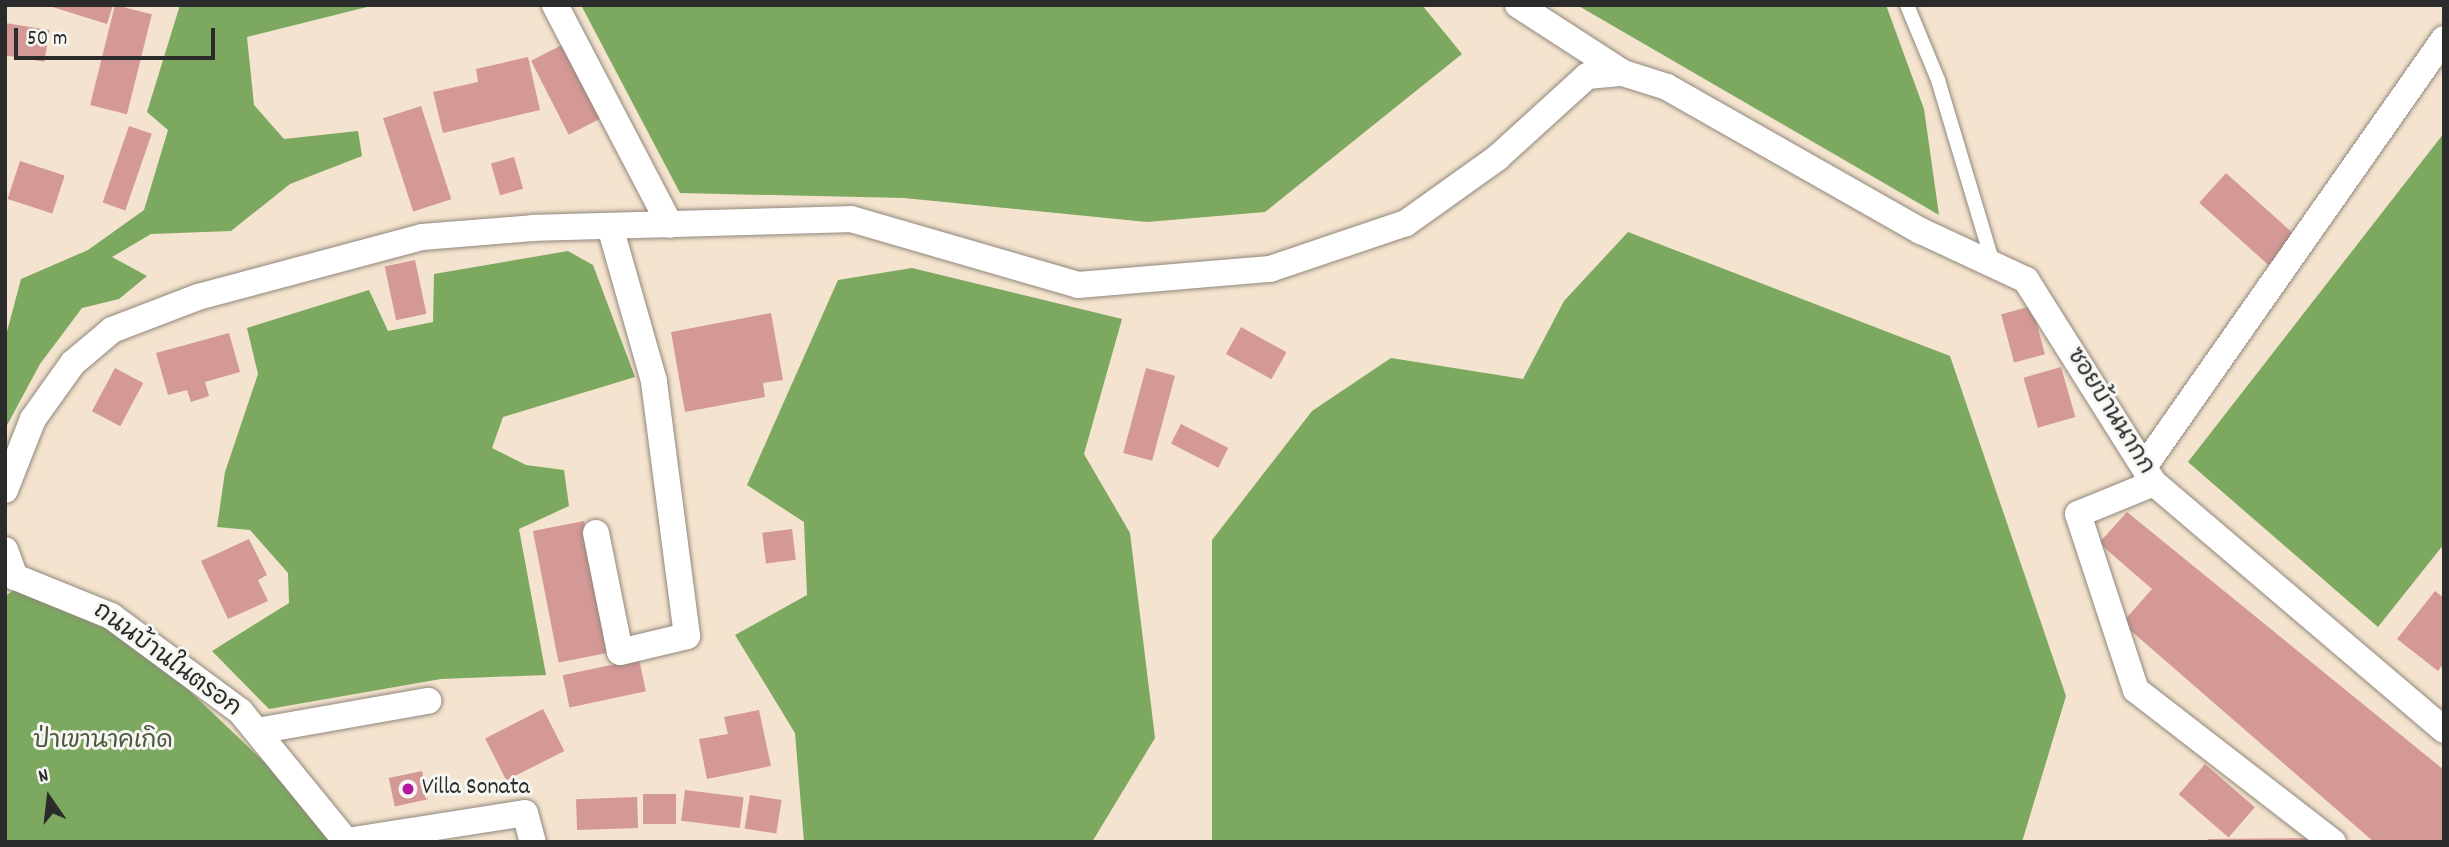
<!DOCTYPE html>
<meta charset="utf-8">
<style>
body{margin:0}
#map{position:relative;width:2449px;height:847px;overflow:hidden;background:#f4e3ce;font-family:Dekko,"Playpen Sans Thai",sans-serif}
div>[style]{position:absolute}
.forest>*{inset:0;background:#7ca860}
.building>*{inset:0;background:#d49896;transform-origin:0 0}
.roads{filter:drop-shadow(0 0 2px #90877c) drop-shadow(0 0 2px #90877c)}
.service>*{height:14px;margin:-7px;padding:0 7px;transform-origin:7px;border-radius:7px;background:#fff}
.minor>*{height:26px;margin:-13px;padding:0 13px;transform-origin:13px;border-radius:13px;background:#fff}
.dots>*{width:19px;height:19px;translate:-50% -50%;box-sizing:border-box;border:4px solid #f6f6f2;border-radius:50%}
span{translate:-50% -50%;white-space:nowrap;text-align:center;line-height:1.15;-webkit-text-stroke:6px #f6f6f2;paint-order:stroke}
.street-label{font-size:24px;color:#2b2b2b}
.park-label{font-size:24px;color:#4d583f}
.poi-label{font-size:24px;color:#2b2b2b}
.left{translate:0 -50%;text-align:left}
.frame{position:absolute;inset:0;border:7px solid #2b2b2b;pointer-events:none}
.north{position:absolute;left:14px;top:763px;width:70px;height:70px;-webkit-text-stroke:5px #f6f6f2;paint-order:stroke;rotate:346deg;font-size:19px;font-weight:700;line-height:28px;text-align:center;color:#2b2b2b}
.north::after{content:'';display:block;margin:auto;width:24px;height:32px;background:#2b2b2b;clip-path:polygon(50% 0,100% 100%,50% 72%,0 100%)}
.scale{position:absolute;left:14px;top:28px;width:201px;height:32px;box-sizing:border-box;border:4px solid #2b2b2b;border-top:0;padding-left:9px;font-size:21px;line-height:24px;white-space:nowrap;color:#2b2b2b;-webkit-text-stroke:5px #f6f6f2;paint-order:stroke}
</style>
<div id="map">
<div class="forest">
<div style="clip-path:polygon(180px 5px,375px 5px,247px 37px,254px 105px,284px 139px,358px 131px,362px 156px,290px 184px,231px 231px,151px 234px,112px 257px,147px 276px,119px 299px,82px 308px,40px 364px,5px 429px,5px 339px,21px 279px,88px 250px,144px 210px,168px 130px,147px 112px)"></div>
<div style="clip-path:polygon(581px 5px,1422px 5px,1462px 54px,1265px 212px,1147px 222px,904px 198px,680px 193px)"></div>
<div style="clip-path:polygon(1577px 5px,1886px 5px,1924px 109px,1939px 215px)"></div>
<div style="clip-path:polygon(2444px 133px,2444px 544px,2378px 627px,2188px 462px)"></div>
<div style="clip-path:polygon(1628px 232px,1950px 356px,2066px 696px,2022px 842px,1212px 842px,1212px 540px,1312px 411px,1391px 358px,1523px 379px,1564px 301px)"></div>
<div style="clip-path:polygon(568px 251px,593px 265px,635px 377px,503px 417px,492px 448px,526px 465px,564px 470px,569px 506px,519px 529px,546px 675px,441px 679px,269px 709px,212px 651px,289px 603px,288px 573px,250px 530px,217px 527px,225px 472px,258px 374px,247px 328px,369px 290px,388px 331px,433px 322px,434px 274px)"></div>
<div style="clip-path:polygon(912px 268px,1122px 319px,1084px 454px,1130px 533px,1155px 738px,1092px 842px,804px 842px,795px 733px,735px 635px,807px 595px,804px 522px,747px 485px,838px 280px)"></div>
<div style="clip-path:polygon(27px 582px,111px 616px,347px 841px,5px 842px,5px 596px)"></div>
</div>
<div class="building">
<div style="clip-path:polygon(46px 5px,113px 5px,107px 24px)"></div>
<div style="left:115px;top:5px;width:38px;height:103px;rotate:14deg"></div>
<div style="left:5px;top:23px;width:45px;height:32px;rotate:9deg"></div>
<div style="left:564px;top:44px;width:83px;height:37px;rotate:63deg"></div>
<div style="clip-path:polygon(528px 57px,540px 110px,443px 133px,433px 92px,478px 82px,476px 69px)"></div>
<div style="left:421px;top:106px;width:98px;height:40px;rotate:72deg"></div>
<div style="left:129px;top:126px;width:24px;height:81px;rotate:19deg"></div>
<div style="left:514px;top:157px;width:33px;height:24px;rotate:74deg"></div>
<div style="left:20px;top:161px;width:47px;height:40px;rotate:18deg"></div>
<div style="left:2226px;top:173px;width:95px;height:40px;rotate:42deg"></div>
<div style="left:415px;top:260px;width:55px;height:31px;rotate:78deg"></div>
<div style="left:2032px;top:306px;width:50px;height:32px;rotate:75deg"></div>
<div style="clip-path:polygon(771px 313px,783px 380px,763px 383px,765px 397px,685px 412px,671px 332px)"></div>
<div style="left:1241px;top:327px;width:52px;height:31px;rotate:29deg"></div>
<div style="clip-path:polygon(229px 333px,240px 372px,205px 382px,209px 396px,191px 402px,187px 390px,168px 395px,156px 353px)"></div>
<div style="left:2061px;top:367px;width:52px;height:39px;rotate:74deg"></div>
<div style="left:115px;top:368px;width:32px;height:49px;rotate:28deg"></div>
<div style="left:1146px;top:368px;width:30px;height:88px;rotate:15deg"></div>
<div style="left:1181px;top:424px;width:53px;height:22px;rotate:27deg"></div>
<div style="clip-path:polygon(2127px 512px,2444px 770px,2444px 842px,2374px 842px,2122px 623px,2152px 589px,2099px 543px)"></div>
<div style="left:584px;top:521px;width:134px;height:52px;rotate:79deg"></div>
<div style="left:792px;top:529px;width:31px;height:30px;rotate:83deg"></div>
<div style="clip-path:polygon(249px 539px,267px 575px,258px 580px,268px 601px,228px 619px,201px 561px)"></div>
<div style="clip-path:polygon(2435px 591px,2444px 598px,2444px 663px,2438px 671px,2397px 639px)"></div>
<div style="left:639px;top:659px;width:33px;height:78px;rotate:78deg"></div>
<div style="left:543px;top:709px;width:47px;height:65px;rotate:63deg"></div>
<div style="clip-path:polygon(759px 710px,771px 766px,707px 779px,699px 739px,728px 734px,724px 717px)"></div>
<div style="left:2205px;top:764px;width:66px;height:40px;rotate:41deg"></div>
<div style="left:422px;top:771px;width:29px;height:34px;rotate:78deg"></div>
<div style="left:685px;top:790px;width:59px;height:31px;rotate:7deg"></div>
<div style="left:643px;top:794px;width:33px;height:30px"></div>
<div style="left:750px;top:795px;width:32px;height:34px;rotate:9deg"></div>
<div style="left:637px;top:797px;width:31px;height:61px;rotate:88deg"></div>
<div style="clip-path:polygon(2319px 838px,2319px 842px,2208px 842px,2208px 839px)"></div>
</div>
<div class="roads">
<div class="service">
<div style="left:1907px;top:5px;width:81px;rotate:67.5deg"></div>
<div style="left:1938px;top:80px;width:191px;rotate:73.3deg"></div>
</div>
<div class="minor">
<div style="left:555px;top:5px;width:248px;rotate:62.4deg"></div>
<div style="left:1518px;top:5px;width:125px;rotate:32.9deg"></div>
<div style="left:2146px;top:464px;width:519px;rotate:-54.96deg"></div>
<div style="left:2154px;top:483px;width:82px;rotate:157.8deg"></div>
<div style="left:2078px;top:514px;width:185px;rotate:71.8deg"></div>
<div style="left:2136px;top:690px;width:249px;rotate:37.7deg"></div>
<div style="left:5px;top:490px;width:76px;rotate:-68.5deg"></div>
<div style="left:33px;top:419px;width:69px;rotate:-54.5deg"></div>
<div style="left:73px;top:363px;width:51px;rotate:-40.2deg"></div>
<div style="left:112px;top:330px;width:92px;rotate:-21deg"></div>
<div style="left:198px;top:297px;width:232px;rotate:-15deg"></div>
<div style="left:422px;top:237px;width:111px;rotate:-4.6deg"></div>
<div style="left:533px;top:228px;width:318px;rotate:-1.6deg"></div>
<div style="left:851px;top:219px;width:236px;rotate:16.2deg"></div>
<div style="left:1078px;top:285px;width:193px;rotate:-4.8deg"></div>
<div style="left:1270px;top:269px;width:144px;rotate:-18.7deg"></div>
<div style="left:1406px;top:223px;width:112px;rotate:-35.5deg"></div>
<div style="left:1497px;top:158px;width:122px;rotate:-42.3deg"></div>
<div style="left:1587px;top:76px;width:36px;rotate:-5deg"></div>
<div style="left:1623px;top:73px;width:46px;rotate:17.7deg"></div>
<div style="left:1667px;top:87px;width:292px;rotate:29.6deg"></div>
<div style="left:1921px;top:231px;width:116px;rotate:25deg"></div>
<div style="left:2026px;top:280px;width:240px;rotate:57.8deg"></div>
<div style="left:2154px;top:483px;width:381px;rotate:40.4deg"></div>
<div style="left:596px;top:533px;width:121px;rotate:78.6deg"></div>
<div style="left:620px;top:652px;width:69px;rotate:-13.4deg"></div>
<div style="left:687px;top:636px;width:257px;rotate:-97.4deg"></div>
<div style="left:654px;top:381px;width:157px;rotate:-105.9deg"></div>
<div style="left:5px;top:550px;width:29px;rotate:70deg"></div>
<div style="left:15px;top:577px;width:104px;rotate:22.1deg"></div>
<div style="left:111px;top:616px;width:160px;rotate:36.4deg"></div>
<div style="left:240px;top:711px;width:169px;rotate:50.8deg"></div>
<div style="left:257px;top:731px;width:174px;rotate:-10deg"></div>
<div style="left:347px;top:841px;width:180px;rotate:-8.9deg"></div>
<div style="left:525px;top:813px;width:30px;rotate:75deg"></div>
</div>
</div>
<div class="dots">
<div style="left:408px;top:789px;background:#b5179e"></div>
</div>
<div class="street-label">
<span style="left:2109px;top:412px;rotate:58deg">ซอยบ้านนากก</span>
<span style="left:166px;top:661px;rotate:36deg">ถนนบ้านในตรอก</span>
</div>
<div class="park-label">
<span style="left:103px;top:743px">ป่าเขานาคเกิด</span>
</div>
<div class="poi-label">
<span class="left" style="left:422px;top:789px">Villa Sonata</span>
</div>
<div class="frame"></div>
<div class="north">N</div>
<div class="scale">50 m</div>
</div>
